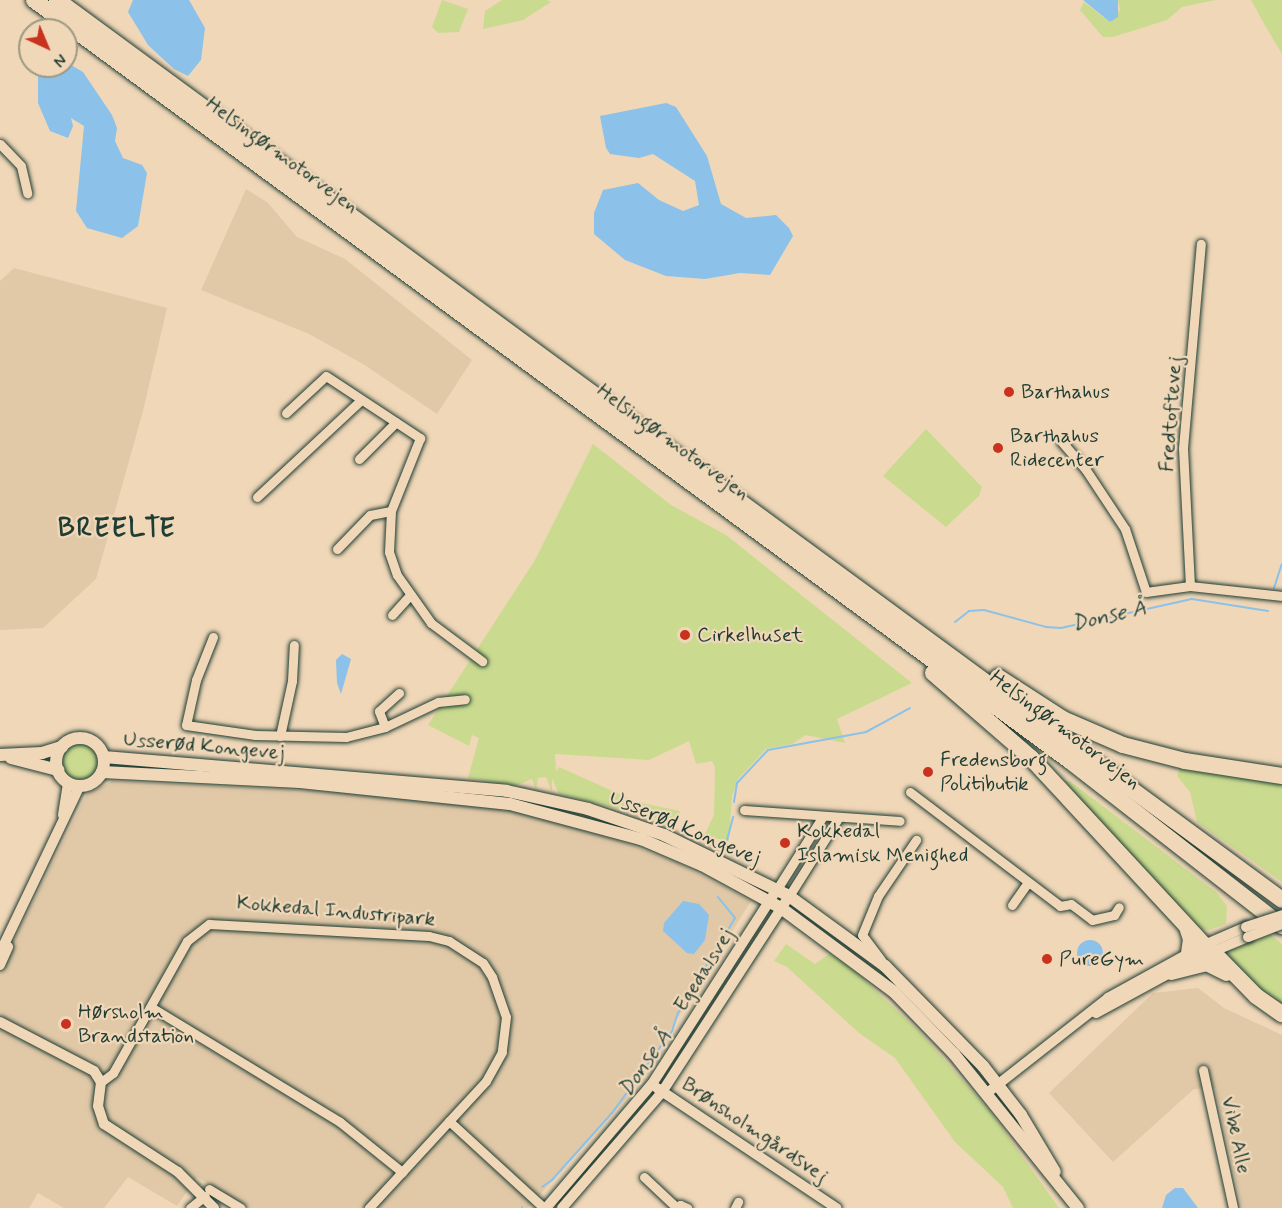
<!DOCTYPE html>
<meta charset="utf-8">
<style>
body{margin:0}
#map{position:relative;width:1282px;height:1208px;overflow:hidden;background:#f0d7b8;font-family:Mynerve,sans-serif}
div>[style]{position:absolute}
.built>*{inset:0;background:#e1c9a8}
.green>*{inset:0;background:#cadb8f}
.round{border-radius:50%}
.water>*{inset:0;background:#8cc1e9}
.stream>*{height:2px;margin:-1px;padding:0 1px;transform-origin:1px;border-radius:1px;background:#8cc1e9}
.roads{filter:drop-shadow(0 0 2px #1f3d34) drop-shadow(0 0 2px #1f3d34)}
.minor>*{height:9px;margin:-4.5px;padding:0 4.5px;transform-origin:4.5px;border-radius:4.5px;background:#f0d7b8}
.tertiary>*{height:10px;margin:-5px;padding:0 5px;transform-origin:5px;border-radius:5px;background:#f0d7b8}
.secondary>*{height:12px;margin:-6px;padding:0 6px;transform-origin:6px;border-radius:6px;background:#f0d7b8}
.secondary>.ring{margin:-6px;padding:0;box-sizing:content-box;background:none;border:12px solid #f0d7b8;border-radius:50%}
.motorway>*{height:16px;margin:-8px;padding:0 8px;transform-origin:8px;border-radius:8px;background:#f0d7b8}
.bridges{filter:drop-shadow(0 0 2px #1f3d34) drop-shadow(0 0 2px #1f3d34)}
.tertiary-bridge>*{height:10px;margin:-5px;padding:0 5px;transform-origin:5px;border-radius:5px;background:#f0d7b8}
.dots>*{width:16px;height:16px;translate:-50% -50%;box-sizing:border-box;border:3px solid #f0d7b8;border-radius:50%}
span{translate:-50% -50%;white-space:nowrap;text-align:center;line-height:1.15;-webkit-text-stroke:4.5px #f0d7b8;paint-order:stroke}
.street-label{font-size:21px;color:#1f3d34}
.poi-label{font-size:21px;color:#1f3d34}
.left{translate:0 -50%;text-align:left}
.water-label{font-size:22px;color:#2a4a46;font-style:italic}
.district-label{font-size:27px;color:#1f3d34;font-weight:700;letter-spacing:1.5px}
.north{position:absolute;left:18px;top:18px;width:60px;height:60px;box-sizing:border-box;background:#f0d7b8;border:2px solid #9c9983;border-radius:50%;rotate:136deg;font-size:16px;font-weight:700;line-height:24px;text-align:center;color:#1f3d34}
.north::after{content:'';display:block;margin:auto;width:21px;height:27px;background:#c8321e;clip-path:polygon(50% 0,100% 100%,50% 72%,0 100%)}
</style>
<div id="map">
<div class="built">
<div style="clip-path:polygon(246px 189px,267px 202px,297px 237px,345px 259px,472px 360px,437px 414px,363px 364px,309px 334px,201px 290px)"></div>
<div style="clip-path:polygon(14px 268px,167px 308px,143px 411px,96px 579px,43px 628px,0 630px,0 281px)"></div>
<div style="clip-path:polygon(113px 781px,456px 798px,558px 816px,679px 864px,751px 901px,631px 1093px,528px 1208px,249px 1208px,197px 1177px,177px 1206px,128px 1177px,104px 1208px,64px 1208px,38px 1193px,29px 1208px,0 1208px,0 968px,87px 794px)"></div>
<div style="clip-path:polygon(1198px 988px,1224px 1008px,1282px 1035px,1282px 1208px,1242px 1208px,1215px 1088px,1194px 1089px,1113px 1162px,1049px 1093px,1153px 993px)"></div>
</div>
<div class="green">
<div style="clip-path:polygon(442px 0,468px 9px,459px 32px,438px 33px,432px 27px)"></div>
<div style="clip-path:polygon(502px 0,547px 0,551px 2px,523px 20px,483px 29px,485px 11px)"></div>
<div style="clip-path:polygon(1118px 0,1216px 0,1182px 7px,1167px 20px,1113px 37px,1103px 37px,1080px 10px,1084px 2px,1110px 22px,1120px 10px)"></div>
<div style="clip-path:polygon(1251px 0,1282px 0,1282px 54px,1266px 27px)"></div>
<div style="clip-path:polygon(926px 429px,982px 487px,979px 496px,946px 527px,883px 476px)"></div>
<div style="clip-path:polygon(593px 444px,671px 505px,726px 535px,912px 683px,837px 719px,845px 743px,806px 735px,792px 744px,766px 749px,738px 779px,732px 796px,729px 841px,704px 836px,714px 815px,715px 767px,712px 761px,696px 764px,689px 741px,649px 760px,555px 754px,556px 771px,559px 767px,637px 802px,680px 811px,677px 824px,559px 794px,552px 778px,552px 793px,546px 777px,538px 778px,536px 790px,532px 779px,515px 786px,468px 778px,479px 738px,472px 735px,469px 746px,428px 725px,535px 560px)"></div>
<div class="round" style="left:62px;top:743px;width:38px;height:38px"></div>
<div style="clip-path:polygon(1180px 767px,1282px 782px,1282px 882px,1197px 822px,1190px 792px,1177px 776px)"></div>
<div style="clip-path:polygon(1057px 779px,1071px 782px,1216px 892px,1227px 906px,1226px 924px,1209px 930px,1197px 928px)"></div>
<div style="clip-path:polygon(1271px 935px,1282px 944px,1282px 1007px,1267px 1000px,1227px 957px,1231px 950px)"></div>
<div style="clip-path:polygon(786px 944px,815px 964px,829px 954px,846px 963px,920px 1032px,989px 1110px,1059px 1208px,1013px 1208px,1003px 1187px,955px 1142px,895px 1058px,859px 1033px,787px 967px,774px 961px)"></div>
</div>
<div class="water">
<div style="clip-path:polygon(133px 0,189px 0,205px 28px,201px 60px,188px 76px,174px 69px,148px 45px,128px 12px)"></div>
<div style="clip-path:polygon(1083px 0,1118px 0,1118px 17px,1110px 22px)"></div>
<div style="clip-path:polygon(66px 62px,83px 72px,112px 115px,117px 128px,115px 141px,123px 158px,142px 165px,147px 173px,138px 226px,122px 238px,87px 228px,76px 211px,84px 126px,71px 118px,73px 126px,68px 138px,50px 131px,38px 103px,38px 67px,66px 66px)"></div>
<div style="clip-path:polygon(666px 103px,676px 107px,707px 156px,721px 204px,746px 218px,776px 215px,789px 228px,793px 236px,770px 275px,740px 273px,705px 279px,666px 276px,625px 260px,594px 234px,594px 213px,603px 190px,638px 183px,659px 200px,683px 211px,699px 205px,695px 181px,653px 154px,639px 158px,610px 154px,606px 148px,600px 116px)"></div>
<div style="clip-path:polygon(342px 654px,351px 659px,341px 694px,337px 683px,336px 660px)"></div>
<div style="clip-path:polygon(683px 901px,699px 904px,709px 915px,705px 940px,694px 954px,687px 953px,663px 931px,664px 923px)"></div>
<div class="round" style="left:1077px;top:940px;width:26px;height:26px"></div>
<div style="clip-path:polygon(1175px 1188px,1183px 1188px,1198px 1208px,1162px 1208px,1166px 1195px)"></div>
</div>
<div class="stream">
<div style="left:1274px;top:588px;width:25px;rotate:-72deg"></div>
<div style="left:955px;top:622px;width:18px;rotate:-38deg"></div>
<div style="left:969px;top:611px;width:15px;rotate:-4deg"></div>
<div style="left:984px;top:610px;width:64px;rotate:15.3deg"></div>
<div style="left:1046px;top:627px;width:15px;rotate:4deg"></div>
<div style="left:1061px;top:628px;width:134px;rotate:-12.5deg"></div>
<div style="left:1192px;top:599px;width:77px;rotate:9deg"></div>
<div style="left:734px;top:802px;width:19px;rotate:-81deg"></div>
<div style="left:737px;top:783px;width:45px;rotate:-46.8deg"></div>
<div style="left:768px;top:750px;width:100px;rotate:-10.4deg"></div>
<div style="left:866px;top:732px;width:50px;rotate:-28.6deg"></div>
<div style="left:727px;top:840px;width:24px;rotate:-75deg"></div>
<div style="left:542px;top:1187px;width:12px;rotate:-35deg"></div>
<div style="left:552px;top:1180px;width:90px;rotate:-48.2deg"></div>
<div style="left:612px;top:1113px;width:102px;rotate:-53.8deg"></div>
<div style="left:672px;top:1031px;width:19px;rotate:-72deg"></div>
<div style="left:678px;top:1013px;width:111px;rotate:-59deg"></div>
<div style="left:735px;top:918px;width:27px;rotate:-129deg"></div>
<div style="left:522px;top:1208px;width:1px;rotate:-90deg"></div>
</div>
<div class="roads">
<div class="minor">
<div style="left:0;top:144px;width:30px;rotate:46deg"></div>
<div style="left:21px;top:166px;width:28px;rotate:77deg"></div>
<div style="left:286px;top:413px;width:54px;rotate:-42.8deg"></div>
<div style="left:326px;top:376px;width:113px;rotate:33.4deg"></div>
<div style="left:420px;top:438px;width:79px;rotate:111.7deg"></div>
<div style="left:391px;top:511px;width:41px;rotate:92.8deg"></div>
<div style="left:389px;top:552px;width:24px;rotate:71deg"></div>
<div style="left:397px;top:575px;width:59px;rotate:54.7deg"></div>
<div style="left:431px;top:623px;width:64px;rotate:36.7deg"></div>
<div style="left:1061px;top:441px;width:38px;rotate:49deg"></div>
<div style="left:1086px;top:470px;width:71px;rotate:56.5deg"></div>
<div style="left:1125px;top:529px;width:66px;rotate:71.6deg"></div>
<div style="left:1146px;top:592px;width:44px;rotate:-7.8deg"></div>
<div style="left:1190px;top:586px;width:93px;rotate:6.2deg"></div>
<div style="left:359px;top:459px;width:52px;rotate:-45deg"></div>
<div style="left:257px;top:497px;width:142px;rotate:-43deg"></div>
<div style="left:337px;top:549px;width:47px;rotate:-45.9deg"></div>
<div style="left:370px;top:515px;width:21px;rotate:-11deg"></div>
<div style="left:1190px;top:586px;width:138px;rotate:-92.9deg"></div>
<div style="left:1183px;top:448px;width:205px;rotate:-85deg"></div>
<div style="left:392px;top:615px;width:27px;rotate:-48deg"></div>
<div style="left:213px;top:637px;width:46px;rotate:111.6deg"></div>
<div style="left:196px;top:680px;width:46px;rotate:102.5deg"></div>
<div style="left:186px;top:725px;width:70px;rotate:8.2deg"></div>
<div style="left:255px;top:735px;width:91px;rotate:1.3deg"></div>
<div style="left:346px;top:737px;width:40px;rotate:-14.4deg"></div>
<div style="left:385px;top:727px;width:59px;rotate:-25.3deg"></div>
<div style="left:438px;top:702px;width:27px;rotate:-6deg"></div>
<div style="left:385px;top:727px;width:17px;rotate:-111deg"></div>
<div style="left:379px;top:711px;width:27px;rotate:-42deg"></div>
<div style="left:280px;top:736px;width:56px;rotate:-77.7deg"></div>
<div style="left:292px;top:681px;width:36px;rotate:-87deg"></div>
<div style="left:910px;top:792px;width:188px;rotate:37.2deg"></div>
<div style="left:1060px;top:906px;width:11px;rotate:-10deg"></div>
<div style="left:1071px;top:904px;width:26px;rotate:37deg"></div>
<div style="left:1092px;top:920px;width:23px;rotate:-13deg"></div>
<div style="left:1114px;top:915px;width:9px;rotate:-58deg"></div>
<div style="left:744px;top:810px;width:156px;rotate:4deg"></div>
<div style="left:777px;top:889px;width:86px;rotate:-57.8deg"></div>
<div style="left:789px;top:896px;width:93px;rotate:-57.7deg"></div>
<div style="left:1012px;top:905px;width:28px;rotate:-55deg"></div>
<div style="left:881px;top:960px;width:31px;rotate:-127deg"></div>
<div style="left:862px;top:935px;width:42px;rotate:-67.7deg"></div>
<div style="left:878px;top:896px;width:68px;rotate:-55.8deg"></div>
<div style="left:151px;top:1007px;width:221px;rotate:31.3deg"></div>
<div style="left:340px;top:1122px;width:80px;rotate:38.9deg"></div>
<div style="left:1203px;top:1070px;width:141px;rotate:77.7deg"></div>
<div style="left:101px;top:1082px;width:15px;rotate:-37deg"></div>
<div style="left:113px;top:1073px;width:151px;rotate:-60.7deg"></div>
<div style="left:187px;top:941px;width:28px;rotate:-38deg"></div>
<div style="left:209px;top:924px;width:220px;rotate:3.1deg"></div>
<div style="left:429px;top:936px;width:21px;rotate:14deg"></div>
<div style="left:449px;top:941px;width:40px;rotate:32.9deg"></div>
<div style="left:483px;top:963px;width:17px;rotate:57deg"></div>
<div style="left:492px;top:977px;width:42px;rotate:70.7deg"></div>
<div style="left:506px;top:1017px;width:35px;rotate:97deg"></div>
<div style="left:502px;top:1052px;width:33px;rotate:119deg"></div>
<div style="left:486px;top:1081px;width:173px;rotate:132.7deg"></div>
<div style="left:449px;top:1121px;width:129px;rotate:42.5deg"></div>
<div style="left:644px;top:1177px;width:44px;rotate:43.2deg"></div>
<div style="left:209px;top:1189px;width:37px;rotate:31deg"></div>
<div style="left:190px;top:1208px;width:19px;rotate:-39deg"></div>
<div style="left:675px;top:1208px;width:6px;rotate:-31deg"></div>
<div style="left:680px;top:1205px;width:8px;rotate:23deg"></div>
<div style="left:735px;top:1208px;width:7px;rotate:-63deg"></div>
</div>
<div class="tertiary">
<div style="left:63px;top:815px;width:33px;rotate:-81deg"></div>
<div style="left:0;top:953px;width:186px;rotate:-64.5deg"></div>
<div style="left:1190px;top:961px;width:63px;rotate:-22.5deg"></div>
<div style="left:0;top:965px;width:20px;rotate:-66deg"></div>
<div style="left:1096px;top:1013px;width:92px;rotate:-28.5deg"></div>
<div style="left:0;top:1022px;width:106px;rotate:27.5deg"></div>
<div style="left:94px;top:1071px;width:13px;rotate:58deg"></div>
<div style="left:101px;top:1082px;width:24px;rotate:97deg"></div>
<div style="left:98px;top:1106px;width:19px;rotate:72deg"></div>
<div style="left:104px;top:1124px;width:88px;rotate:33deg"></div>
<div style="left:178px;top:1172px;width:51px;rotate:45deg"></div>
<div style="left:657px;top:1088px;width:216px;rotate:33.8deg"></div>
<div style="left:987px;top:1093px;width:154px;rotate:-38.1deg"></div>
<div style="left:1108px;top:998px;width:110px;rotate:-28.9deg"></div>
<div style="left:1204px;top:945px;width:46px;rotate:-23.2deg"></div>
<div style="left:546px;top:1208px;width:163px;rotate:-49.5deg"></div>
<div style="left:652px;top:1084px;width:232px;rotate:-57.3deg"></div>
<div style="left:562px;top:1208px;width:153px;rotate:-49.2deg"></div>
<div style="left:662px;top:1092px;width:228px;rotate:-57deg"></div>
</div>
<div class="secondary">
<div class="ring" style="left:56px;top:738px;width:36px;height:36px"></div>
<div style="left:0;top:755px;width:42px;rotate:-2.7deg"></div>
<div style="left:42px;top:753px;width:21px;rotate:-17deg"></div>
<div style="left:104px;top:757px;width:404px;rotate:4.8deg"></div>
<div style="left:507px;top:791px;width:83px;rotate:12.5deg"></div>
<div style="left:588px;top:809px;width:80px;rotate:18.9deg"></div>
<div style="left:664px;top:835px;width:139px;rotate:26deg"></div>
<div style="left:789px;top:896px;width:119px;rotate:36.1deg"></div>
<div style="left:885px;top:966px;width:140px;rotate:45.6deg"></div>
<div style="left:983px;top:1066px;width:62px;rotate:52.2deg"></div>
<div style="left:1021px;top:1115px;width:66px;rotate:59.2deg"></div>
<div style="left:11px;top:758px;width:49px;rotate:14.3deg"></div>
<div style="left:102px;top:772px;width:198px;rotate:2.9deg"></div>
<div style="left:300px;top:782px;width:211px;rotate:6deg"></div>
<div style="left:510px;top:804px;width:136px;rotate:15deg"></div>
<div style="left:641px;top:839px;width:66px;rotate:23.1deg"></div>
<div style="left:702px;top:865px;width:90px;rotate:28.6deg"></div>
<div style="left:781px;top:908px;width:141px;rotate:36.6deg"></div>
<div style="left:894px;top:992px;width:86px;rotate:45.9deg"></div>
<div style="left:954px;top:1054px;width:198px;rotate:51.2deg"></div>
</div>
<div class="motorway">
<div style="left:34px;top:0;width:1285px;rotate:36.3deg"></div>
<div style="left:1070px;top:761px;width:269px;rotate:37.9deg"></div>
<div style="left:57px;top:0;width:1520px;rotate:36.3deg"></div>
<div style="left:933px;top:673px;width:130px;rotate:40.9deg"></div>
<div style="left:1031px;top:758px;width:255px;rotate:47.2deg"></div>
<div style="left:998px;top:677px;width:77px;rotate:32.9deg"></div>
<div style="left:1063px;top:719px;width:65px;rotate:23.4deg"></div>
<div style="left:1123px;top:745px;width:64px;rotate:14.5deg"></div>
<div style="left:1185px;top:761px;width:98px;rotate:8.8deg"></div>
<div style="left:1187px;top:927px;width:13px;rotate:72deg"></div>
<div style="left:1191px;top:939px;width:14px;rotate:98deg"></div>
<div style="left:1212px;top:951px;width:63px;rotate:45.6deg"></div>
<div style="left:1256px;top:996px;width:32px;rotate:35deg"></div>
<div style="left:1171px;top:972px;width:37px;rotate:-14deg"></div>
<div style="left:1207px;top:963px;width:22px;rotate:27deg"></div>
</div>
</div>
<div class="bridges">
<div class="tertiary-bridge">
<div style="left:1246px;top:927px;width:38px;rotate:-18deg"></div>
<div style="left:1248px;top:937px;width:36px;rotate:-21deg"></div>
</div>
</div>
<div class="dots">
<div style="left:1009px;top:392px;background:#c8321e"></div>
<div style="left:998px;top:448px;background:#c8321e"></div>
<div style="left:685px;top:635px;background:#c8321e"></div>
<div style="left:928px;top:772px;background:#c8321e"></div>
<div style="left:785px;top:843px;background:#c8321e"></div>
<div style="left:1047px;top:959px;background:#c8321e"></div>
<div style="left:66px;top:1024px;background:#c8321e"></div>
</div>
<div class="street-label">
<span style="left:282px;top:155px;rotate:36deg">Helsingørmotorvejen</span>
<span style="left:1171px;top:414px;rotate:-86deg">Fredtoftevej</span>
<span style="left:673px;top:442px;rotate:36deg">Helsingørmotorvejen</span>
<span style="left:1065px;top:730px;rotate:37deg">Helsingørmotorvejen</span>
<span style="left:204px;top:746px;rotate:5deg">Usserød Kongevej</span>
<span style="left:685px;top:828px;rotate:23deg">Usserød Kongevej</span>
<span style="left:336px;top:911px;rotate:5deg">Kokkedal Industripark</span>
<span style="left:704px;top:970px;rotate:-58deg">Egedalsvej</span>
<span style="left:755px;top:1130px;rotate:34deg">Brønsholmgårdsvej</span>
<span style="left:1236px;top:1135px;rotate:78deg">Vibe Alle</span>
</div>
<div class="poi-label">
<span class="left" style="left:1021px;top:392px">Barthahus</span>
<span class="left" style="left:1010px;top:448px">Barthahus<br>Ridecenter</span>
<span class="left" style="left:697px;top:635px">Cirkelhuset</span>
<span class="left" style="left:940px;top:772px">Fredensborg<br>Politibutik</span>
<span class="left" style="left:797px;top:843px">Kokkedal<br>Islamisk Menighed</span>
<span class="left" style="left:1059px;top:959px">PureGym</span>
<span class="left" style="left:78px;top:1024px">Hørsholm<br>Brandstation</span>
</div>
<div class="water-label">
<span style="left:1109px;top:617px;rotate:-13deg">Donse Å</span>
<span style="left:646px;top:1064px;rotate:-55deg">Donse Å</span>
</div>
<div class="district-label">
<span style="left:117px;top:529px">BREELTE</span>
</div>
<div class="north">N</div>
</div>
